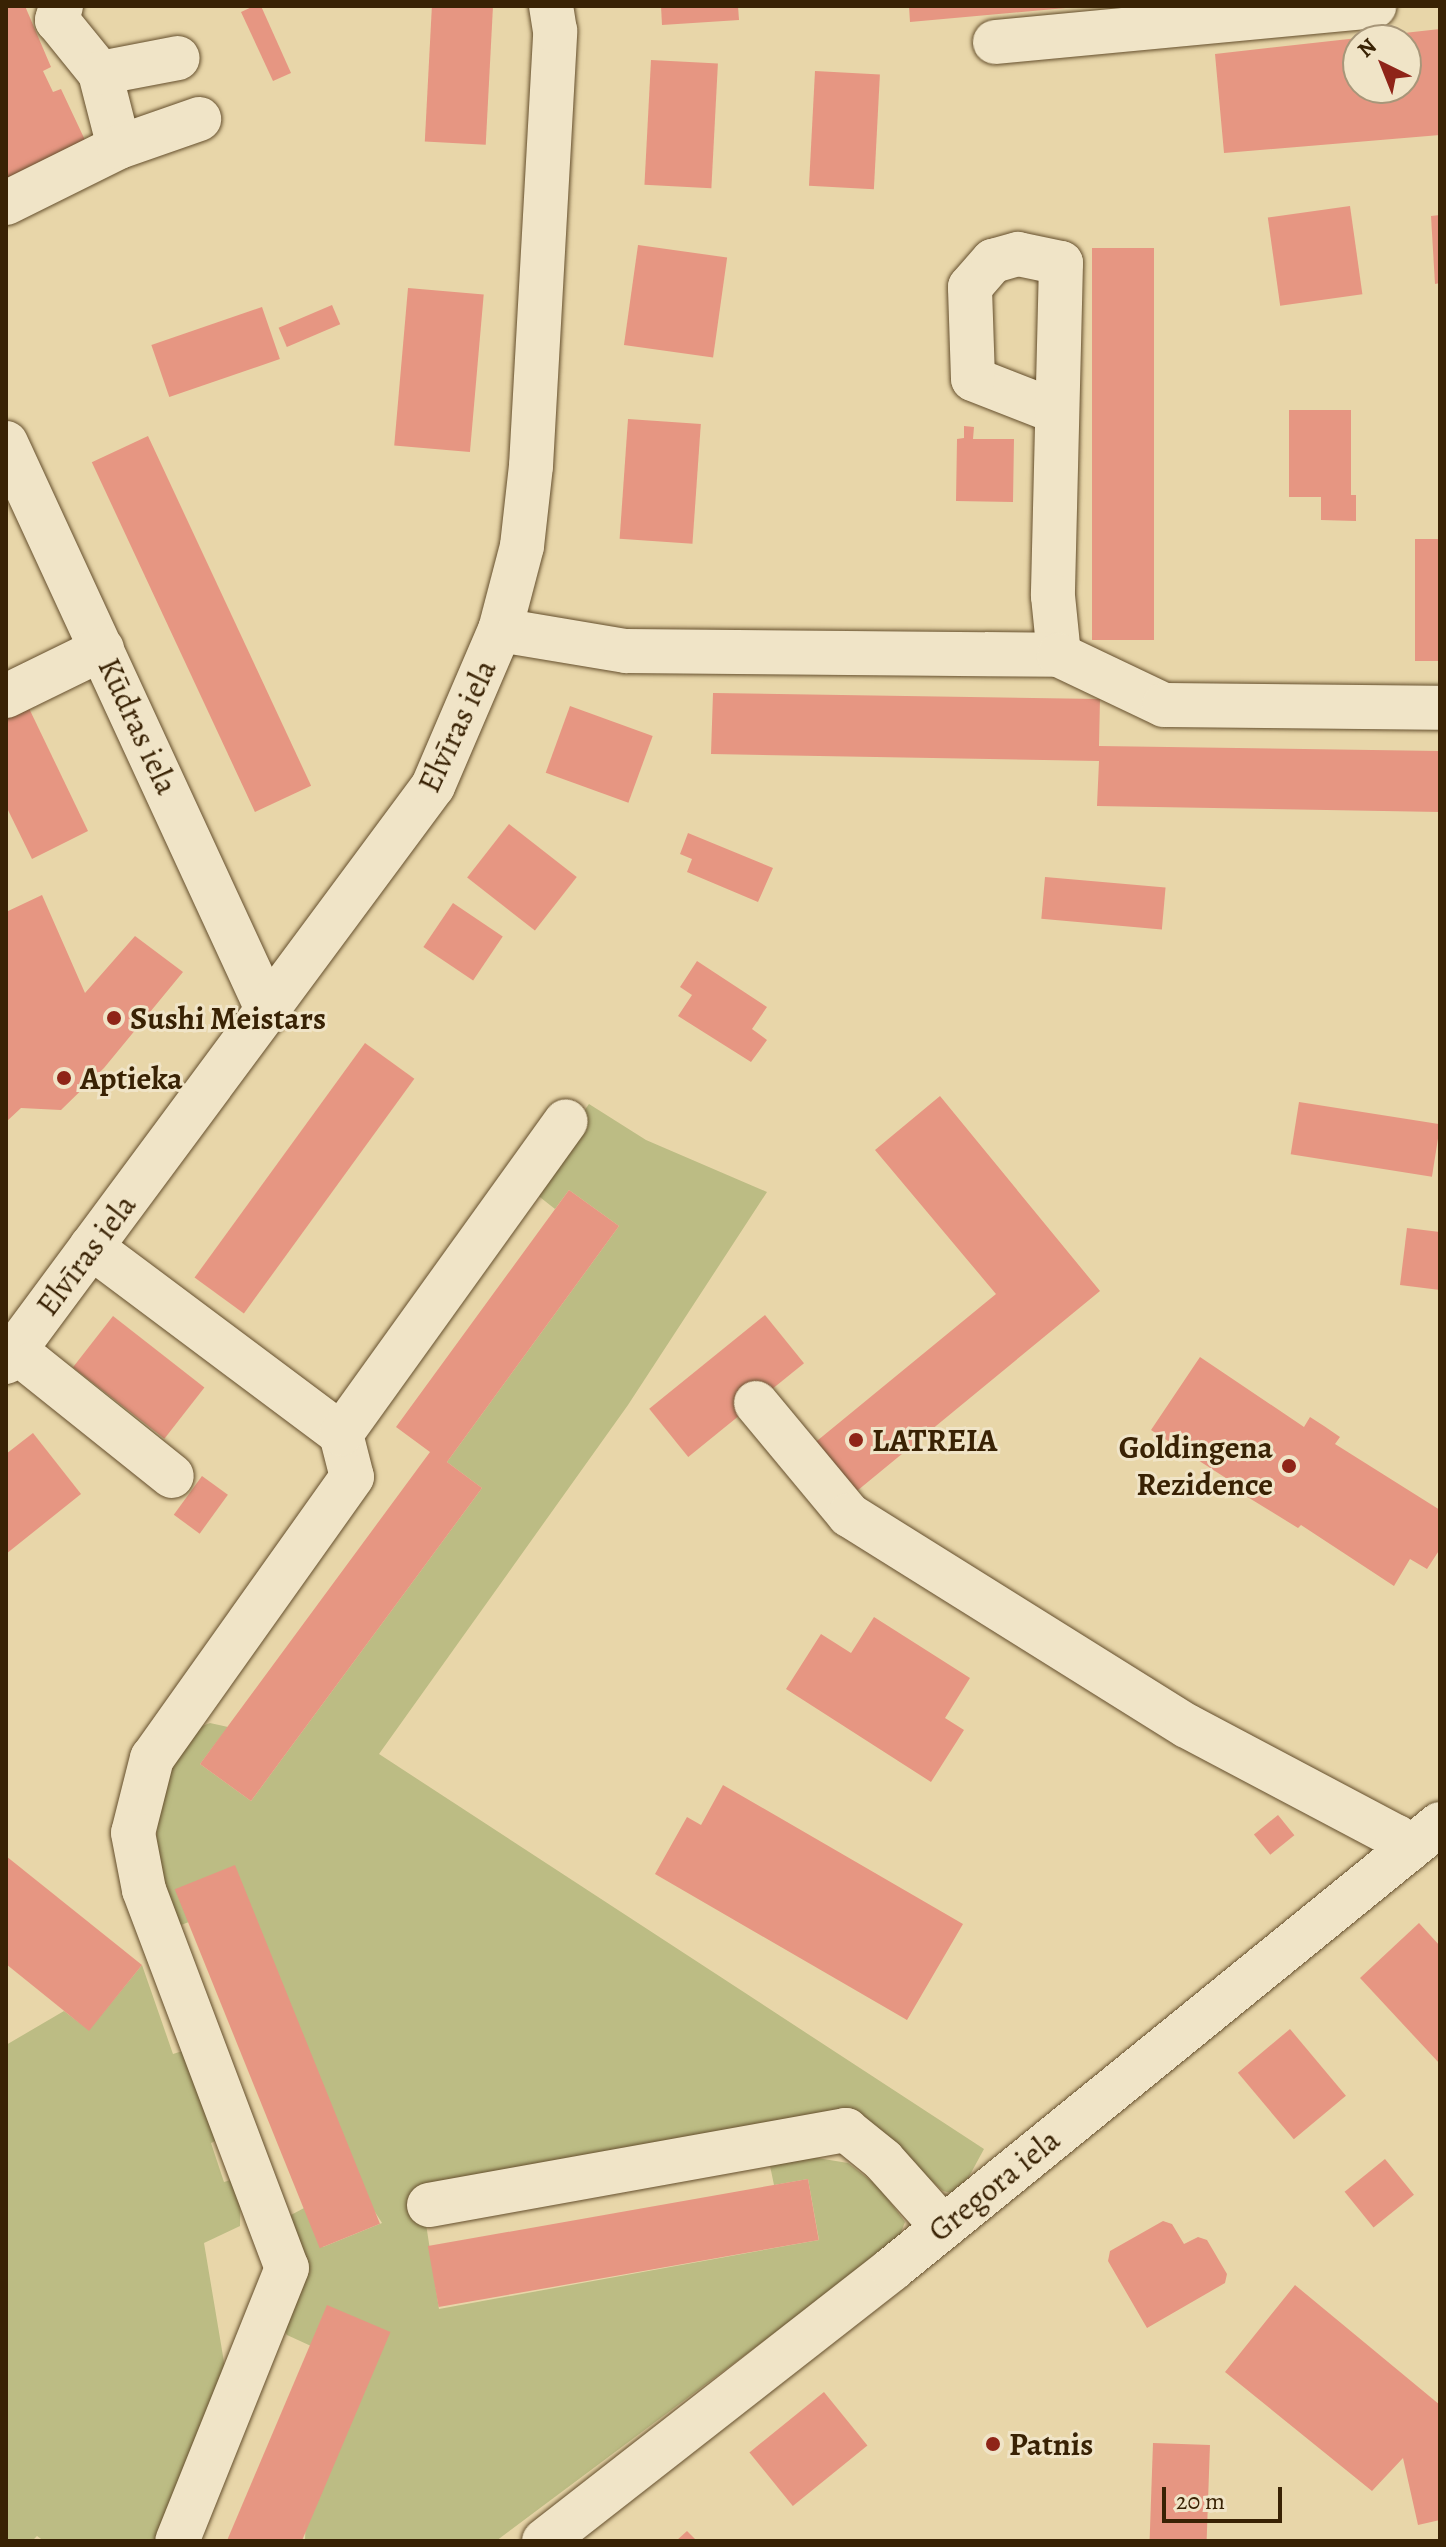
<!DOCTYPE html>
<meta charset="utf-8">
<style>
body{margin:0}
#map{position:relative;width:1446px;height:2547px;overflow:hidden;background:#e8d6a9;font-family:Alegreya,serif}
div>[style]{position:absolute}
.green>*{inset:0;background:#bcbc84}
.building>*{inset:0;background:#e69682;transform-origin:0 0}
.roads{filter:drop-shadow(0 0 2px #654f2d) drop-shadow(0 0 2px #654f2d)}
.minor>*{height:44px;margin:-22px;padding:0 22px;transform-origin:22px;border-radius:22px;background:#f0e4c7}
.dots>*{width:22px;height:22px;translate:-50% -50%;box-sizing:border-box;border:4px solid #f0e4c7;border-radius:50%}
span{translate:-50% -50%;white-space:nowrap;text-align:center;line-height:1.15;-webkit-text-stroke:6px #f0e4c7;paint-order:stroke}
.street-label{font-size:32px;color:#392204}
.poi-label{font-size:32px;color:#392204;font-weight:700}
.left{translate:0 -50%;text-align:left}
.right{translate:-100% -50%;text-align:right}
.frame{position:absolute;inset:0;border:8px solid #392204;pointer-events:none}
.north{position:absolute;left:1342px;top:24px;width:80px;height:80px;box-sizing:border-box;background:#f0e4c7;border:2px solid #a79679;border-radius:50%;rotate:317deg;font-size:22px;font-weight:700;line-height:32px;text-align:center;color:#392204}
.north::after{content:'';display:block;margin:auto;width:28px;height:36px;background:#8f2418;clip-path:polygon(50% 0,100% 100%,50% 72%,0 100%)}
.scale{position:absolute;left:1162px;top:2487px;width:120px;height:36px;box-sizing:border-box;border:4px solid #392204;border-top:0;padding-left:10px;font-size:24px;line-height:28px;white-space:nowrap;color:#392204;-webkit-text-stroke:6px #f0e4c7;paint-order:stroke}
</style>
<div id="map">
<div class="green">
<div style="clip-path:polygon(589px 1104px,646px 1140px,767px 1192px,628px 1405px,379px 1754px,984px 2149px,959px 2195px,943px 2191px,891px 2145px,421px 2191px,439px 2309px,819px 2240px,808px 2179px,774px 2185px,769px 2161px,805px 2156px,848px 2163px,879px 2187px,905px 2222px,900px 2235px,801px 2313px,496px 2541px,305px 2541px,311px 2346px,287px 2335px,280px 2322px,289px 2216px,306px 2207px,323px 2247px,382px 2223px,189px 1922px,170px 1929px,153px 1876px,163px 1764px,192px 1730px,210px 1723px,228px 1727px,200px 1764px,251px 1801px,482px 1488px,447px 1462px,619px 1226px,569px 1190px,555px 1209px,536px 1194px,535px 1179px)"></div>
<div style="clip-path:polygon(142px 1965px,173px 2054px,192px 2048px,226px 2136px,211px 2143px,224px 2182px,241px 2177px,240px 2226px,204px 2243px,225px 2368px,155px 2541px,44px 2541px,37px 2536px,32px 2541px,6px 2541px,6px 2045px,64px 2011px,89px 2030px)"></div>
</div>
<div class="building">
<div style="clip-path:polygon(6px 6px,25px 6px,51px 67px,43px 71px,53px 92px,61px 89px,100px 172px,23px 209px,6px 174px)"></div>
<div style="clip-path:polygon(254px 6px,261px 6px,291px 73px,273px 81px,241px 12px)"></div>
<div style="left:493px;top:6px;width:139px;height:61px;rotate:93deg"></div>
<div style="clip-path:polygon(661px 6px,738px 6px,739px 20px,662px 25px)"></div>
<div style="clip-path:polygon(909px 6px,1066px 6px,1066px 8px,910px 22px)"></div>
<div style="clip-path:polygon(1440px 29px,1440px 135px,1224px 153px,1215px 54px,1358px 38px,1358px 88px,1406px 88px,1406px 40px,1359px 38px)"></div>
<div style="left:651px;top:60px;width:67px;height:125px;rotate:3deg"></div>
<div style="left:815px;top:71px;width:65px;height:115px;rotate:3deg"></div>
<div style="left:1350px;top:206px;width:89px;height:83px;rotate:82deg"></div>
<div style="clip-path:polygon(1440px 215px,1440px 283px,1435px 284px,1431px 216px)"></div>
<div style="left:638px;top:245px;width:90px;height:101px;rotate:8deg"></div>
<div style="left:1092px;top:248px;width:62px;height:392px"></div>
<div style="left:408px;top:288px;width:76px;height:158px;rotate:5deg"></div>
<div style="left:332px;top:305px;width:21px;height:58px;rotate:67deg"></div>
<div style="left:262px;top:307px;width:55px;height:117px;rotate:71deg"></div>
<div style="clip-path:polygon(1289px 410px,1351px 410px,1351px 495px,1356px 495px,1356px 521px,1321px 520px,1321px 497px,1289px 497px)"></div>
<div style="left:628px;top:419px;width:73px;height:120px;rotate:4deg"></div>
<div style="clip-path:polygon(964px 426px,974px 427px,973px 439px,1014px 439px,1013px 502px,956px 501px,957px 439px,964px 438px)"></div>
<div style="left:148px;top:436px;width:386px;height:62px;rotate:65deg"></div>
<div style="left:1440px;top:539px;width:122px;height:25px;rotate:90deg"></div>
<div style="clip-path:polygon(713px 693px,1100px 699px,1099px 746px,1440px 751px,1440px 812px,1097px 806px,1099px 761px,711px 754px)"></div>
<div style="clip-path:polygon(25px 700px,88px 831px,32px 859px,6px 806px,6px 709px)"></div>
<div style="left:570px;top:706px;width:88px;height:71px;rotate:20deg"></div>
<div style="left:509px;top:824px;width:86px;height:68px;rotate:38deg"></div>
<div style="clip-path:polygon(688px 833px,773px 868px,758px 902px,687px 872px,692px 859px,680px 854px)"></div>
<div style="left:1045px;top:877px;width:121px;height:42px;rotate:5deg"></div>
<div style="clip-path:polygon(42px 895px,85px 993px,135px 936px,183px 972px,104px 1068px,61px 1110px,21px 1108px,6px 1122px,6px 912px)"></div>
<div style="left:453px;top:903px;width:60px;height:53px;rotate:34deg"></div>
<div style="clip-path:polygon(697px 961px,767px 1007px,752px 1029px,767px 1040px,751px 1062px,678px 1016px,692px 995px,680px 987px)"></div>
<div style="left:365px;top:1043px;width:61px;height:290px;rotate:36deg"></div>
<div style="clip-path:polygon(940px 1096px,1100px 1291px,852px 1495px,812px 1445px,996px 1294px,875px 1150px)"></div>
<div style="left:1299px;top:1102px;width:143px;height:53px;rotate:9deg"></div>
<div style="clip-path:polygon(569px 1190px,619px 1226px,447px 1462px,482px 1488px,251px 1801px,200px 1764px,430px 1452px,396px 1427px)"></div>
<div style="clip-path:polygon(1407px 1228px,1440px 1232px,1440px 1290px,1400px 1285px)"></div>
<div style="left:765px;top:1315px;width:62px;height:149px;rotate:51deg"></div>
<div style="left:113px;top:1316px;width:116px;height:65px;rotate:38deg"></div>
<div style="clip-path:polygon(1200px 1357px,1304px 1427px,1310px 1417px,1324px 1426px,1340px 1437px,1335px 1444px,1440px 1510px,1440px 1549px,1427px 1569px,1410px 1559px,1394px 1586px,1301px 1525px,1298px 1528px,1241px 1493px,1243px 1489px,1151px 1430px)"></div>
<div style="clip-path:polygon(33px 1433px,81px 1494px,6px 1554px,6px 1454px)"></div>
<div style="left:202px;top:1476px;width:32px;height:48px;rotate:36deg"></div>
<div style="clip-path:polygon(874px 1617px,970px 1678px,945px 1718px,964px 1730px,931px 1782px,786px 1689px,821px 1634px,851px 1653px)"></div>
<div style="clip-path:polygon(723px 1785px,963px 1924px,907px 2020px,655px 1874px,687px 1817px,701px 1825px)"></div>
<div style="left:1278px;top:1815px;width:26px;height:31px;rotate:51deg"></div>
<div style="clip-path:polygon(6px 1856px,142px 1965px,89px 2031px,6px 1964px)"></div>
<div style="left:235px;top:1865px;width:387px;height:65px;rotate:68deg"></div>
<div style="clip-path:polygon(1419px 1923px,1440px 1946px,1440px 2064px,1360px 1978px)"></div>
<div style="left:1290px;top:2029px;width:87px;height:68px;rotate:50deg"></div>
<div style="left:1385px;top:2159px;width:46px;height:52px;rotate:51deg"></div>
<div style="left:808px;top:2179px;width:62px;height:386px;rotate:80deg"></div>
<div style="clip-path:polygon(1163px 2221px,1172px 2224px,1184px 2244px,1198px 2237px,1207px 2240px,1227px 2274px,1225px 2283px,1147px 2328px,1108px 2261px,1110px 2251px)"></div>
<div style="clip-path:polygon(1295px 2285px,1440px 2405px,1440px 2520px,1418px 2525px,1403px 2458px,1372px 2491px,1225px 2372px)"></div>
<div style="left:327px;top:2305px;width:69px;height:255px;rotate:23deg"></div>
<div style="left:824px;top:2392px;width:69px;height:96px;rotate:51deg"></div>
<div style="left:1153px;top:2443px;width:57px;height:98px;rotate:2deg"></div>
<div style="clip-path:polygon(687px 2531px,697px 2541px,676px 2541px)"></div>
</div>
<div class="roads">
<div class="minor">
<div style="left:61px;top:6px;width:15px;rotate:106deg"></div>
<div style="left:57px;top:20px;width:68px;rotate:50.9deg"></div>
<div style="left:100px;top:73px;width:76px;rotate:75.6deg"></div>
<div style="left:995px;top:42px;width:381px;rotate:-5.4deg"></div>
<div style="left:100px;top:73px;width:79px;rotate:-10.9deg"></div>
<div style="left:6px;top:203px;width:126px;rotate:-26.4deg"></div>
<div style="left:119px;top:147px;width:85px;rotate:-19.3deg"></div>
<div style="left:1057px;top:412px;width:90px;rotate:-158.6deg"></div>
<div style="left:973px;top:379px;width:92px;rotate:-91.9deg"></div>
<div style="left:970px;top:287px;width:35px;rotate:-49deg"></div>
<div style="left:993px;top:261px;width:26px;rotate:-16deg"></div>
<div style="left:1018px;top:254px;width:44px;rotate:11.8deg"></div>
<div style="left:1061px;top:263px;width:333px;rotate:91.4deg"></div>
<div style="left:1053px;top:596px;width:59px;rotate:84.2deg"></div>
<div style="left:6px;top:443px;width:626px;rotate:65.24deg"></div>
<div style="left:500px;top:630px;width:128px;rotate:9.5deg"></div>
<div style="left:626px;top:651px;width:433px;rotate:0.5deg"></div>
<div style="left:1059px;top:655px;width:116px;rotate:25.5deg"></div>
<div style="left:1164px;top:705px;width:276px;rotate:0.6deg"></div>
<div style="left:6px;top:696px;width:107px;rotate:-26.1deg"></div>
<div style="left:91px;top:1247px;width:312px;rotate:36.8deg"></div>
<div style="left:341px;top:1434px;width:44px;rotate:75.7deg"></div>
<div style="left:352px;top:1477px;width:345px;rotate:125.4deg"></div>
<div style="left:152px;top:1758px;width:77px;rotate:104.2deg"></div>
<div style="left:133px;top:1833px;width:58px;rotate:79.1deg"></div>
<div style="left:144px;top:1890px;width:404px;rotate:69.3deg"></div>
<div style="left:287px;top:2268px;width:294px;rotate:111.9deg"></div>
<div style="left:6px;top:1362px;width:717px;rotate:-53.45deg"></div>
<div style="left:433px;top:786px;width:170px;rotate:-66.8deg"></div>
<div style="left:500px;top:630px;width:87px;rotate:-75.3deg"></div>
<div style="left:522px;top:546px;width:81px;rotate:-83.6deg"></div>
<div style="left:531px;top:466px;width:436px;rotate:-86.8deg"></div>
<div style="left:555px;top:31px;width:25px;rotate:-99deg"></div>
<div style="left:32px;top:1364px;width:179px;rotate:38.7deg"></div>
<div style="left:756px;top:1403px;width:146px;rotate:50.3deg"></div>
<div style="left:849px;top:1515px;width:398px;rotate:32deg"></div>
<div style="left:1187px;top:1726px;width:238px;rotate:27.9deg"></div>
<div style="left:1397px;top:1837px;width:17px;rotate:50deg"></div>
<div style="left:341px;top:1434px;width:385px;rotate:-54.3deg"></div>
<div style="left:429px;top:2205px;width:424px;rotate:-10.2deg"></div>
<div style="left:846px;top:2130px;width:48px;rotate:39deg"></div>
<div style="left:883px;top:2160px;width:90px;rotate:48.2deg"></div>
<div style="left:544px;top:2541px;width:442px;rotate:-38deg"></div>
<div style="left:892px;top:2269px;width:706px;rotate:-39.08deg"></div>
</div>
</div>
<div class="dots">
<div style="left:114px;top:1018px;background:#8f2418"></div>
<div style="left:64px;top:1078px;background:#8f2418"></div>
<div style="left:856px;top:1440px;background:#8f2418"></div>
<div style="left:1289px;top:1466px;background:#8f2418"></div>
<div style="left:993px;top:2444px;background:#8f2418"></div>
</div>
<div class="street-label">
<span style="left:138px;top:726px;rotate:65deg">Kūdras iela</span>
<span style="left:457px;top:726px;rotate:-65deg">Elvīras iela</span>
<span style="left:86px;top:1255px;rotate:-53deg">Elvīras iela</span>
<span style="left:994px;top:2185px;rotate:-39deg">Gregora iela</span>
</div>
<div class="poi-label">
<span class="left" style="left:130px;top:1018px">Sushi Meistars</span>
<span class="left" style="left:80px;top:1078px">Aptieka</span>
<span class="left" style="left:872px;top:1440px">LATREIA</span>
<span class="right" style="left:1273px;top:1466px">Goldingena<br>Rezidence</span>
<span class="left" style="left:1009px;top:2444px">Patnis</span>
</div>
<div class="frame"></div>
<div class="north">N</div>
<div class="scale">20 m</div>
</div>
